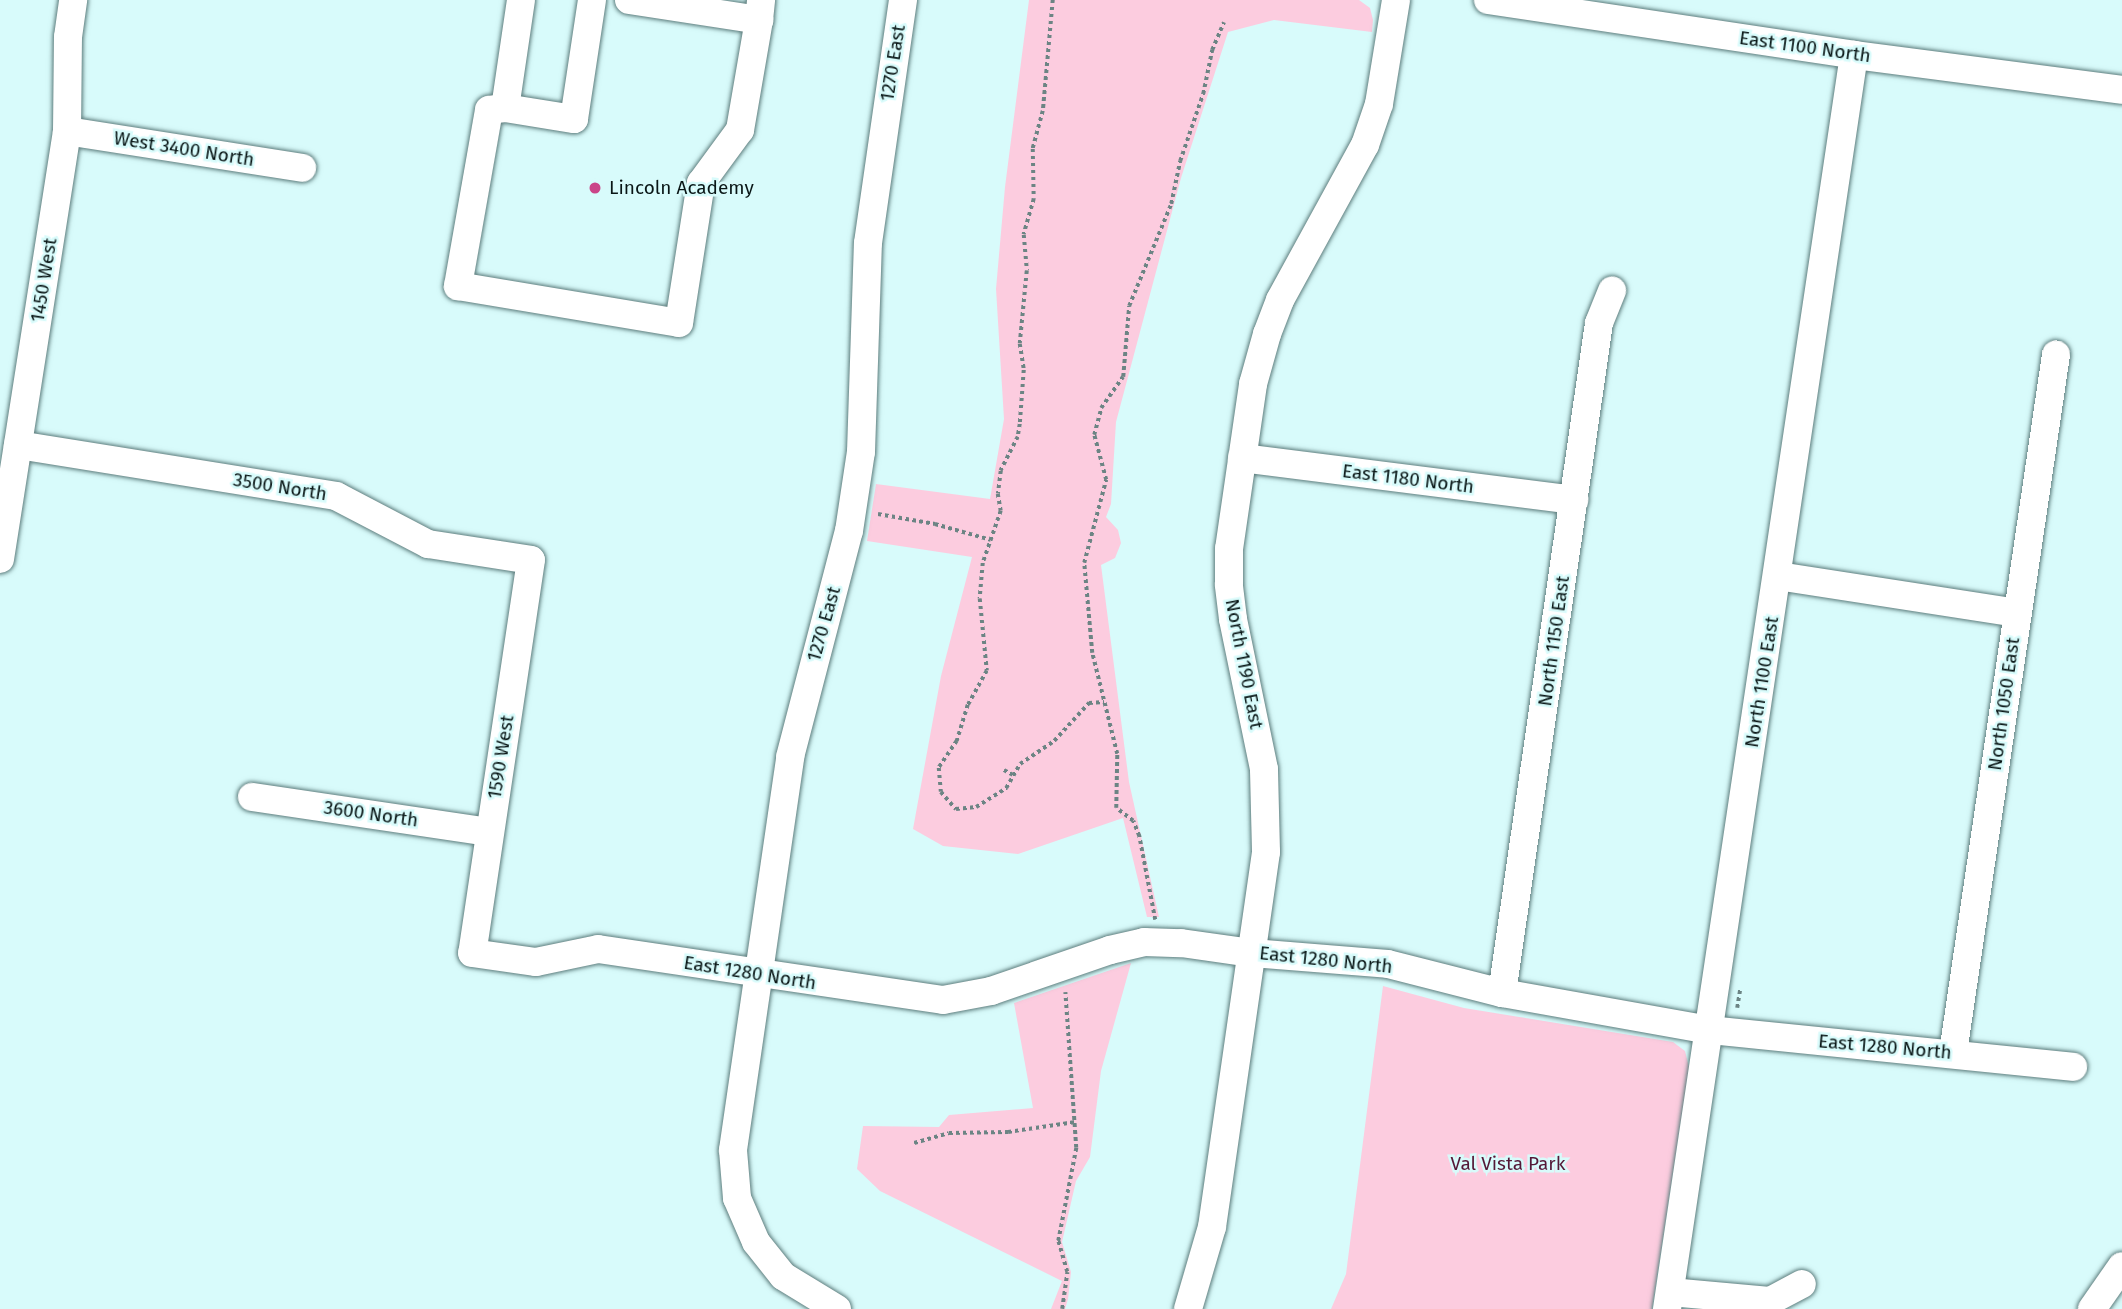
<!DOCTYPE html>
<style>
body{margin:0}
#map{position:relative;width:2122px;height:1309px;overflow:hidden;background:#d8fbfb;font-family:"Fira Sans",sans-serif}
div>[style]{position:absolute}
.green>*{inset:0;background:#fcccdf}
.path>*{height:3.5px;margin-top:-1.75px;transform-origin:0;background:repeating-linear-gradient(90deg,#6c8484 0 3.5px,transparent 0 7px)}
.roads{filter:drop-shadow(0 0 2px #5d7d7d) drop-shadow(0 0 2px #5d7d7d)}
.minor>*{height:28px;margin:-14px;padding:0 14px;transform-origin:14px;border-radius:14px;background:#fff}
.dots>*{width:19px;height:19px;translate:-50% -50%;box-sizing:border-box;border:4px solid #d8fbfb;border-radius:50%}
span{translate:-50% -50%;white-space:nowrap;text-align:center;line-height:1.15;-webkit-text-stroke:5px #d8fbfb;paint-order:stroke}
.street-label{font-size:19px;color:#091616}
.poi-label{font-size:19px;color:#091616}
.left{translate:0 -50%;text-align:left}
.park-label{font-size:19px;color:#541837}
</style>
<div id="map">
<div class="green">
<div style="clip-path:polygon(1029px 0,1359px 0,1370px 8px,1373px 20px,1372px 32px,1274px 20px,1228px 32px,1181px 178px,1116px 422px,1111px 504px,1106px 517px,1118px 530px,1121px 543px,1115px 558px,1101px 565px,1129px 782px,1159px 917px,1147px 917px,1123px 818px,1018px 854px,943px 846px,913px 829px,941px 676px,972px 557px,867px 541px,876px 484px,990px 499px,1004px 419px,996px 289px,1005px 187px)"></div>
<div style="clip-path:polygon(1131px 963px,1101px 1071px,1090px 1157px,1076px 1181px,1062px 1242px,1071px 1272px,1068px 1299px,1065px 1309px,1051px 1309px,1062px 1281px,880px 1191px,857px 1169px,863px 1126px,939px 1127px,949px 1115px,1033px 1108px,1014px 1003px)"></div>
<div style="clip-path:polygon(1383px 986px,1464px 1008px,1673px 1042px,1685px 1051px,1689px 1067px,1652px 1309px,1331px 1309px,1346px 1274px)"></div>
</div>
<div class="path">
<div style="left:1053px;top:0;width:111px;rotate:95.1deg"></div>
<div style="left:1043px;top:111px;width:39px;rotate:105deg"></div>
<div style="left:1033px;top:149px;width:50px;rotate:88.9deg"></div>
<div style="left:1034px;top:199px;width:37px;rotate:106deg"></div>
<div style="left:1024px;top:235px;width:36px;rotate:85deg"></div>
<div style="left:1027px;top:271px;width:73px;rotate:95.5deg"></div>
<div style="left:1020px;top:344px;width:26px;rotate:81deg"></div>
<div style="left:1024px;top:370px;width:54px;rotate:94.2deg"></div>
<div style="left:1020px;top:424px;width:13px;rotate:99deg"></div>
<div style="left:1018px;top:437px;width:38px;rotate:117deg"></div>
<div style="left:1001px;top:471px;width:23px;rotate:97deg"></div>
<div style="left:998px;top:494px;width:17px;rotate:80deg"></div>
<div style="left:1001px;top:511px;width:55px;rotate:109.1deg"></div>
<div style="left:983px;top:563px;width:36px;rotate:95deg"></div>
<div style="left:980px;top:599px;width:72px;rotate:84.4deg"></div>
<div style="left:987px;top:671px;width:39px;rotate:119deg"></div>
<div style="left:968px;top:705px;width:38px;rotate:107deg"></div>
<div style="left:957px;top:741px;width:32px;rotate:124deg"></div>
<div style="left:939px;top:768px;width:24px;rotate:85deg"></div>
<div style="left:941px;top:792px;width:23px;rotate:49deg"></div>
<div style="left:956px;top:809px;width:20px;rotate:-6deg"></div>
<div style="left:976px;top:807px;width:36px;rotate:-32deg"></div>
<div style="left:1006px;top:788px;width:28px;rotate:-60deg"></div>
<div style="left:1020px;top:764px;width:41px;rotate:-34.1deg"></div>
<div style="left:1054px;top:741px;width:52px;rotate:-47.4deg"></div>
<div style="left:1089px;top:703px;width:15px;rotate:-4deg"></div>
<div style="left:878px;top:514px;width:58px;rotate:10deg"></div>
<div style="left:935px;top:524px;width:58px;rotate:15.9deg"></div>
<div style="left:1004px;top:770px;width:10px;rotate:29deg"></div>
<div style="left:1155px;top:920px;width:86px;rotate:-100.8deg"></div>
<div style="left:1139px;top:836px;width:16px;rotate:-112deg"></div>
<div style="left:1133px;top:821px;width:21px;rotate:-143deg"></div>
<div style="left:1116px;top:808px;width:54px;rotate:-88.9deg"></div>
<div style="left:1117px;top:754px;width:104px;rotate:-103.9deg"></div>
<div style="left:1092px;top:653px;width:90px;rotate:-95.1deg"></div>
<div style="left:1084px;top:563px;width:86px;rotate:-75.2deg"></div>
<div style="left:1106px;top:480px;width:47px;rotate:-104.9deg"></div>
<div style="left:1094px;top:435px;width:28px;rotate:-75deg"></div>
<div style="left:1101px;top:408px;width:38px;rotate:-55deg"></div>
<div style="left:1123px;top:377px;width:71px;rotate:-85.2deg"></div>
<div style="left:1129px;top:306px;width:110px;rotate:-67.6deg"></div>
<div style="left:1171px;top:204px;width:44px;rotate:-78.2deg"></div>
<div style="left:1180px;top:161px;width:71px;rotate:-71.1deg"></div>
<div style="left:1203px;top:94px;width:45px;rotate:-78.4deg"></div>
<div style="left:1212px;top:50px;width:30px;rotate:-67deg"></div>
<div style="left:1737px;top:1008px;width:19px;rotate:-81deg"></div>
<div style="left:914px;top:1143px;width:36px;rotate:-16deg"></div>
<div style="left:949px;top:1133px;width:59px;rotate:-1deg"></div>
<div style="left:1008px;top:1132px;width:68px;rotate:-8.5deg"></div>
<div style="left:1062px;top:1309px;width:37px;rotate:-82deg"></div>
<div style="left:1067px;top:1272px;width:32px;rotate:-106deg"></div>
<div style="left:1058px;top:1241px;width:95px;rotate:-79deg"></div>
<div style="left:1076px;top:1148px;width:156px;rotate:-94deg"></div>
</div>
<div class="roads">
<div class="minor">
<div style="left:521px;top:0;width:109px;rotate:98.4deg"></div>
<div style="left:505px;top:108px;width:70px;rotate:9.1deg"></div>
<div style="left:574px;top:119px;width:120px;rotate:-81.4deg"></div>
<div style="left:629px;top:0;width:132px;rotate:8.7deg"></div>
<div style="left:759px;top:20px;width:20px;rotate:-84deg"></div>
<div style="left:1488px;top:0;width:370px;rotate:8.5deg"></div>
<div style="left:1854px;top:55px;width:270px;rotate:7.4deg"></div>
<div style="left:505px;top:108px;width:16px;rotate:173deg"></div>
<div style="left:489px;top:110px;width:179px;rotate:100deg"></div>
<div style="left:458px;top:286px;width:224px;rotate:9.5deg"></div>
<div style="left:679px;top:323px;width:142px;rotate:-81.1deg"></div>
<div style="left:701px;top:183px;width:66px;rotate:-53.7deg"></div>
<div style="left:740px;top:130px;width:112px;rotate:-80.2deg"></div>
<div style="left:67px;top:131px;width:238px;rotate:8.9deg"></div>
<div style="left:18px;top:445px;width:322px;rotate:9.1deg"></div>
<div style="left:336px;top:496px;width:104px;rotate:27.6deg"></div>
<div style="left:428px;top:544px;width:104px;rotate:8.8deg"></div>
<div style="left:531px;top:560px;width:397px;rotate:98.5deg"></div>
<div style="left:472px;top:953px;width:65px;rotate:8deg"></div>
<div style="left:536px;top:962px;width:63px;rotate:-11.8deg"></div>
<div style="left:598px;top:949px;width:349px;rotate:8.4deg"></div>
<div style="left:943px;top:1000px;width:49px;rotate:-10.6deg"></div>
<div style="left:991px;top:991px;width:126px;rotate:-19deg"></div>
<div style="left:1110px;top:950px;width:35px;rotate:-13deg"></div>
<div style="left:1144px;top:942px;width:37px;rotate:2deg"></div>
<div style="left:1181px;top:943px;width:72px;rotate:8deg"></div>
<div style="left:1252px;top:953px;width:136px;rotate:4.6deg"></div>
<div style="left:1388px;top:964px;width:118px;rotate:14.3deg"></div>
<div style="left:1502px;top:993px;width:211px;rotate:10.1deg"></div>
<div style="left:1710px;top:1030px;width:365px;rotate:5.8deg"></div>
<div style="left:1242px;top:458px;width:335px;rotate:7.2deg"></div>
<div style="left:0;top:559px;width:433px;rotate:-81.1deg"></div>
<div style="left:67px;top:131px;width:94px;rotate:-89.4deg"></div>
<div style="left:68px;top:37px;width:37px;rotate:-82deg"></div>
<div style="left:1778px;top:576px;width:242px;rotate:8.8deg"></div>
<div style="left:252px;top:797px;width:240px;rotate:8.4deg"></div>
<div style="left:1502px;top:993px;width:677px;rotate:-81.76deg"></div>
<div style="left:1599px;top:323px;width:35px;rotate:-68deg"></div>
<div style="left:1953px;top:1053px;width:706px;rotate:-81.61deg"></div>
<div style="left:1670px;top:1292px;width:100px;rotate:5.1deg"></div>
<div style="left:1770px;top:1301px;width:36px;rotate:-28deg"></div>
<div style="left:837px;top:1309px;width:63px;rotate:-148.6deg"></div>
<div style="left:783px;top:1276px;width:43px;rotate:-128.5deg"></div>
<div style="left:756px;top:1242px;width:48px;rotate:-113.4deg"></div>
<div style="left:737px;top:1198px;width:48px;rotate:-94.8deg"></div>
<div style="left:733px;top:1150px;width:397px;rotate:-81.7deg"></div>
<div style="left:790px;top:757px;width:234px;rotate:-75.4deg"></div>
<div style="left:849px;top:531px;width:80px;rotate:-81.4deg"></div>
<div style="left:861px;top:452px;width:209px;rotate:-88.1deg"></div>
<div style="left:868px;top:243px;width:246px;rotate:-81.8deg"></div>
<div style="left:1188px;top:1309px;width:85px;rotate:-73.7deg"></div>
<div style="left:1212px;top:1227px;width:379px;rotate:-81.8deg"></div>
<div style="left:1266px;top:852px;width:83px;rotate:-91.4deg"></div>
<div style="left:1264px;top:769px;width:153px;rotate:-101.7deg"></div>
<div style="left:1233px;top:619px;width:35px;rotate:-97deg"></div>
<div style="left:1229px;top:584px;width:35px;rotate:-90deg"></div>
<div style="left:1229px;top:549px;width:167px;rotate:-81.7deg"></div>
<div style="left:1253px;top:384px;width:52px;rotate:-74.4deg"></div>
<div style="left:1267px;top:334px;width:36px;rotate:-69deg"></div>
<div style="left:1280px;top:300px;width:177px;rotate:-61.3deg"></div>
<div style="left:1365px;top:145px;width:43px;rotate:-71.1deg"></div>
<div style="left:1379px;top:104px;width:105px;rotate:-80.7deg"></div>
<div style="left:1667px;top:1309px;width:1268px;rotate:-81.52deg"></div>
<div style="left:2092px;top:1309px;width:52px;rotate:-55.1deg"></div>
</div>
</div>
<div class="dots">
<div style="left:595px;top:188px;background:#ca4588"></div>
</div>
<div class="street-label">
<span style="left:1805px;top:47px;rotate:8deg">East 1100 North</span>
<span style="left:893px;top:63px;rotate:-81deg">1270 East</span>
<span style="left:184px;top:149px;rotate:9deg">West 3400 North</span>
<span style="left:44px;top:280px;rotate:-81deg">1450 West</span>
<span style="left:1408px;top:479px;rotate:7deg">East 1180 North</span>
<span style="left:280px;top:487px;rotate:9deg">3500 North</span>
<span style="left:824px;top:624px;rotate:-74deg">1270 East</span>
<span style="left:1554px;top:641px;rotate:-82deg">North 1150 East</span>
<span style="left:1244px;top:664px;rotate:79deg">North 1190 East</span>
<span style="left:1762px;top:682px;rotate:-81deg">North 1100 East</span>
<span style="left:2004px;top:704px;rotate:-82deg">North 1050 East</span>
<span style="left:501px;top:757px;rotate:-81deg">1590 West</span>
<span style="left:371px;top:814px;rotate:8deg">3600 North</span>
<span style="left:1326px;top:960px;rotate:6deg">East 1280 North</span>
<span style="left:750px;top:973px;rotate:9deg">East 1280 North</span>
<span style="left:1885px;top:1047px;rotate:5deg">East 1280 North</span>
</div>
<div class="poi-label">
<span class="left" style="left:609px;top:188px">Lincoln Academy</span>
</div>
<div class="park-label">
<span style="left:1508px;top:1164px">Val Vista Park</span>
</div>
</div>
